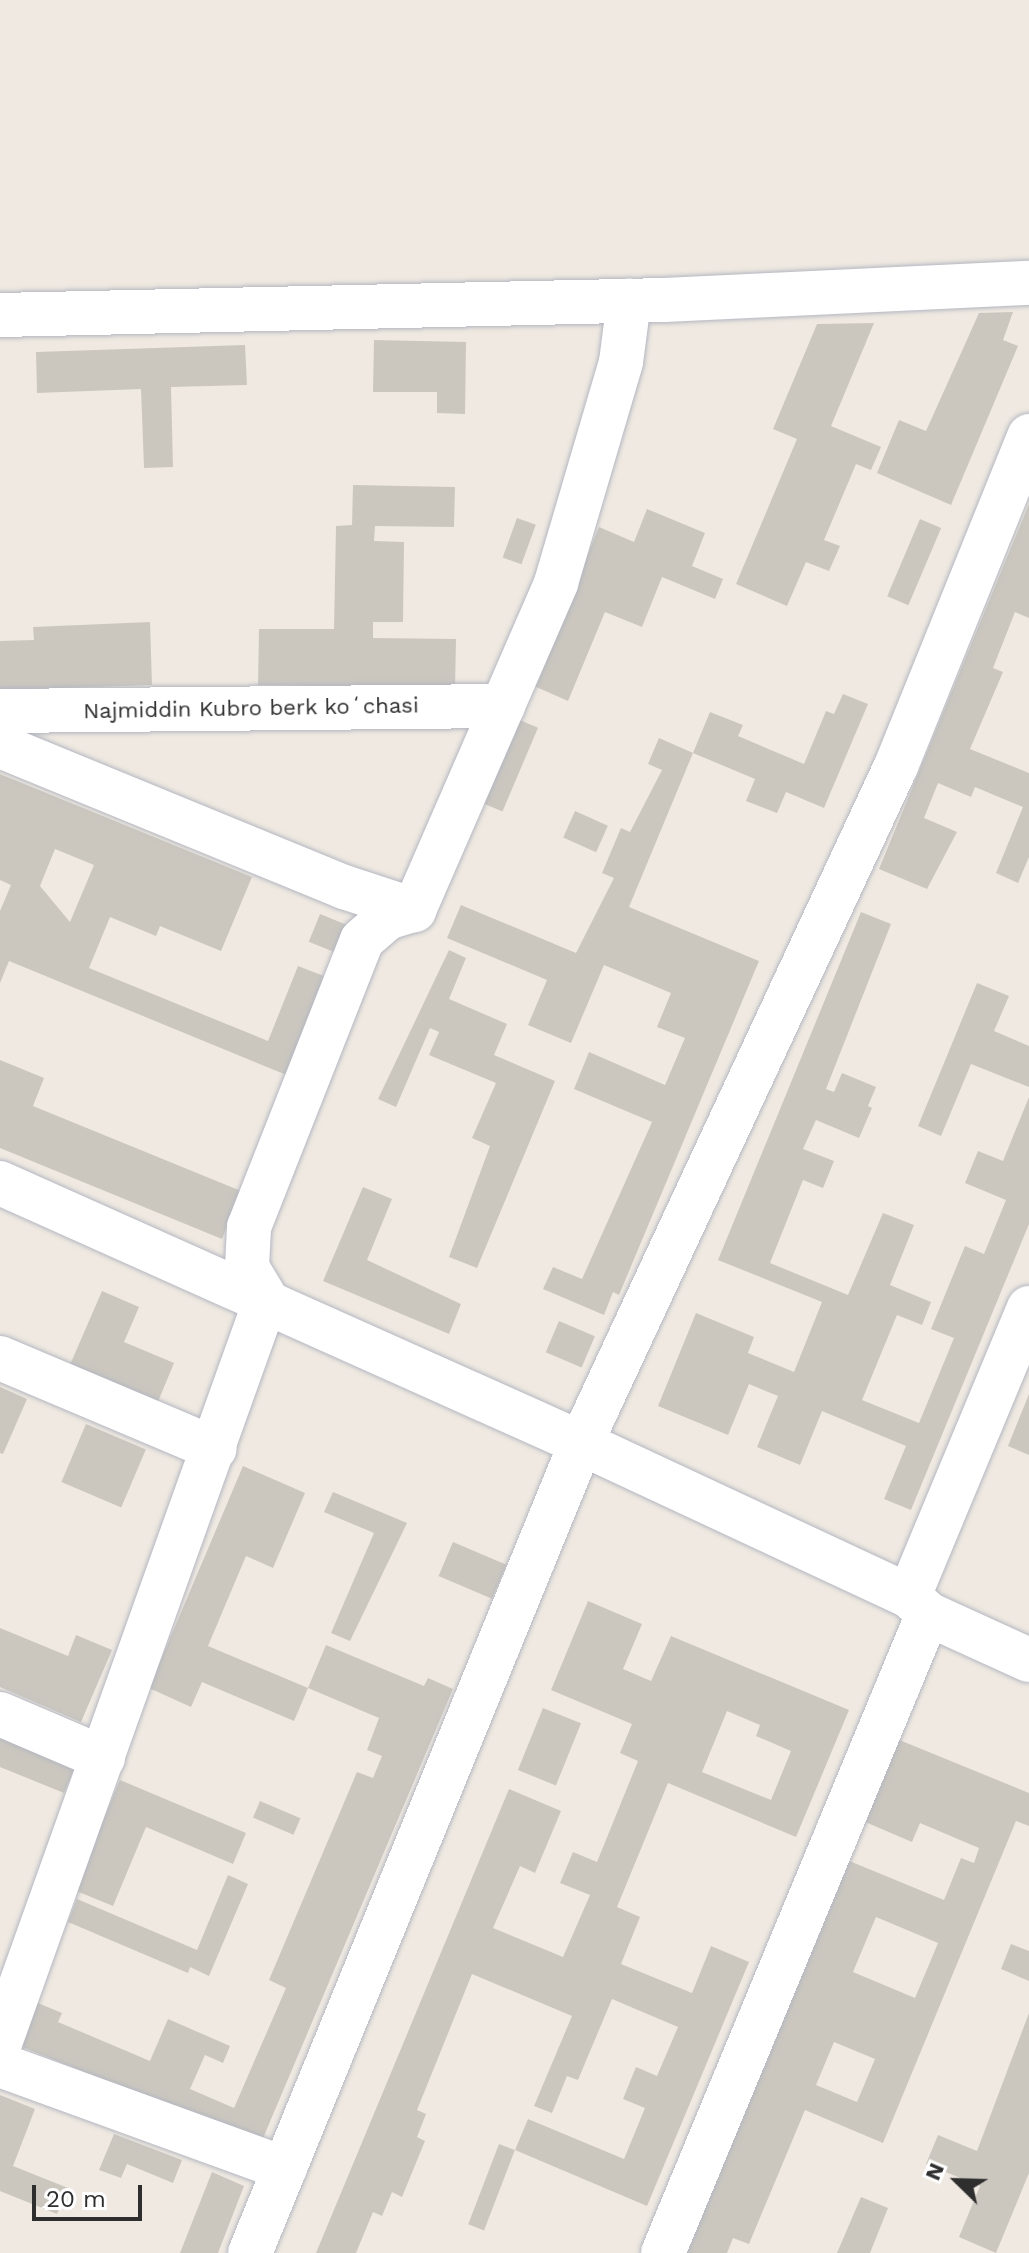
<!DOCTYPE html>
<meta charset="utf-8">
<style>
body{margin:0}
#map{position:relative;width:1029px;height:2253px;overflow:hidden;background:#efe9e1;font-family:"Work Sans",sans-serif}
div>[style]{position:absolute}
.building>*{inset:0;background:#cbc7bf;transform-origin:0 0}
.roads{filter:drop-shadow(0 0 2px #b4b7c1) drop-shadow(0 0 2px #b4b7c1)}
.minor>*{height:44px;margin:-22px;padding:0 22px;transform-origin:22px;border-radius:22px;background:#fff}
span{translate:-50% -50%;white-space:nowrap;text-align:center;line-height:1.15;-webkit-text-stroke:7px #fff;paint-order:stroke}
.street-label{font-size:22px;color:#2e2e2e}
.north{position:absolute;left:917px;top:2141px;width:80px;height:80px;-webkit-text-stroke:6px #fff;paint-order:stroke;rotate:293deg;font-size:22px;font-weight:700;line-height:32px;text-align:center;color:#2e2e2e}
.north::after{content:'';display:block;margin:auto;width:28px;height:36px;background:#2e2e2e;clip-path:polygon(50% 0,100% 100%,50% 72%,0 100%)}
.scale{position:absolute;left:32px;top:2185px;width:110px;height:36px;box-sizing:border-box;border:4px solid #2e2e2e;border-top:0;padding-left:10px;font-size:24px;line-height:28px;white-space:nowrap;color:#2e2e2e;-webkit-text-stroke:6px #fff;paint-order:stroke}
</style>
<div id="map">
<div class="building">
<div style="clip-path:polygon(1013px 312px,1003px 340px,1018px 346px,951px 505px,877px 473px,899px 420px,926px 431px,979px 313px)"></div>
<div style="clip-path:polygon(874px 323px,831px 426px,881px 447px,871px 470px,856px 464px,824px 540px,840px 546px,829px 571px,806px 562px,787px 606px,736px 584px,797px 439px,773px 429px,817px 324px)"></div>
<div style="clip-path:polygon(374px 340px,466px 342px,465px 414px,437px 413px,437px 392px,373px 392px)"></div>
<div style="clip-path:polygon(245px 345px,247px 385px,171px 387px,173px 467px,144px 468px,141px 389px,37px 393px,36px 352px)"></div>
<div style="clip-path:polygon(353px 485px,455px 487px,454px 527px,375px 526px,374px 541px,404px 542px,403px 622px,373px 622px,373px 638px,456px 639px,455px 688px,258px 685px,259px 629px,334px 629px,336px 526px,352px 525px)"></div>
<div style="clip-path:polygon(1029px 504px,1029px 618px,1015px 612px,993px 668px,1003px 672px,970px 749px,1029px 773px,1029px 857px,1018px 883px,996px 873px,1023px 807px,975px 787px,971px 797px,938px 783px,924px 818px,957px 832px,927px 889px,879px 869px)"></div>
<div style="clip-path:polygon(647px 509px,705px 533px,692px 566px,723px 579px,715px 599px,662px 577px,642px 627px,605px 612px,568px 701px,534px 686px,599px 527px,634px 542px)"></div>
<div style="left:517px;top:518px;width:20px;height:42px;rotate:20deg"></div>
<div style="left:920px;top:519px;width:23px;height:84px;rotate:23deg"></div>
<div style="clip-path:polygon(150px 622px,152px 685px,0 690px,0 641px,34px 640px,33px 627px)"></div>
<div style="clip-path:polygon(843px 694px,868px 704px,824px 808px,786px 792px,777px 813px,746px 801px,755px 779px,693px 753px,710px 712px,743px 725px,738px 736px,804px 764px,826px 711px,834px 714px)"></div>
<div style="left:515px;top:718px;width:25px;height:91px;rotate:23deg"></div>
<div style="clip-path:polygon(659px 738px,693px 753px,629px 907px,759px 961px,619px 1295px,613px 1292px,604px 1315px,543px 1289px,553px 1267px,582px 1279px,652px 1122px,574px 1089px,589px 1052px,665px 1085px,685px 1038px,657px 1027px,671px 993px,604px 965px,571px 1043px,528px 1025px,547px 980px,447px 938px,461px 905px,576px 953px,614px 878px,602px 873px,621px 828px,630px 832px,662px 770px,648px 764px)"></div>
<div style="clip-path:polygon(evenodd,0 774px,252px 877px,221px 951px,160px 926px,156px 936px,110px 917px,89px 968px,268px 1041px,298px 966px,329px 978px,289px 1076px,9px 961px,0 983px,0 911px,11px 885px,0 880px,0 774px,55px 849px,94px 865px,70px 922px,40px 886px,55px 849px)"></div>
<div style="left:575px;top:811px;width:36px;height:29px;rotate:24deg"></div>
<div style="clip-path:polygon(861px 912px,891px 924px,826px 1089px,834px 1092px,842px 1073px,876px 1087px,868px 1106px,872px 1108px,859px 1138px,816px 1120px,803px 1149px,834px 1161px,823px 1188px,803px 1180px,770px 1263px,848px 1295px,883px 1213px,914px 1225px,890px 1285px,931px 1302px,922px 1325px,897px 1315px,862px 1400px,919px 1423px,954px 1338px,931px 1329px,965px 1246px,984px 1254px,1006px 1200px,965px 1183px,978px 1151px,1003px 1161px,1029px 1097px,1029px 1224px,911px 1510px,884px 1499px,906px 1446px,822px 1411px,800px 1465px,757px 1447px,778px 1396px,749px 1384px,728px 1435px,658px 1406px,696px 1313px,754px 1337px,748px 1353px,794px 1372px,822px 1302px,718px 1260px)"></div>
<div style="left:320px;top:914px;width:32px;height:30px;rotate:22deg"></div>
<div style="clip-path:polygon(449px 950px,466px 958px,449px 999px,507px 1024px,494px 1055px,555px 1081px,477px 1268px,449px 1257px,490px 1146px,472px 1138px,496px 1083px,429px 1055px,439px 1032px,430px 1028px,396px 1107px,378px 1099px)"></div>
<div style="clip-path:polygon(977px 983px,1009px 996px,994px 1031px,1029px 1046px,1029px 1087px,971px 1064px,941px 1136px,918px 1126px)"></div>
<div style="clip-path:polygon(0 1060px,44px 1078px,33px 1106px,241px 1191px,222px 1239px,0 1148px)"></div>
<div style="clip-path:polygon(363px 1187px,392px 1199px,367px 1260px,461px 1304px,449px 1334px,323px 1281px)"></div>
<div style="clip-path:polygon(102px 1291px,139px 1307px,124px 1342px,174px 1363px,157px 1404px,69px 1367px)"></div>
<div style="left:559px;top:1321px;width:39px;height:34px;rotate:23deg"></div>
<div style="clip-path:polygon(0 1387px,27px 1399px,3px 1454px,0 1453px)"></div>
<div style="clip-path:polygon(1029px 1394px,1029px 1455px,1008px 1446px)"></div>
<div style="left:86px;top:1424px;width:65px;height:63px;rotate:23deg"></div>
<div style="clip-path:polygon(243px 1466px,305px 1493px,273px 1568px,246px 1556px,208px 1646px,308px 1688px,294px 1721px,202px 1682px,191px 1707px,149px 1688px)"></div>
<div style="clip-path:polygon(333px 1492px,407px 1523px,350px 1641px,331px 1633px,374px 1533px,324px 1512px)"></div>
<div style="left:453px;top:1542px;width:58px;height:37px;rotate:23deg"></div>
<div style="clip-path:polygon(evenodd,588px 1601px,642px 1624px,623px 1669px,651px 1681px,671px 1636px,849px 1710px,796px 1837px,668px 1783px,617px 1907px,640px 1917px,621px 1964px,692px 1993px,711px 1946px,749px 1962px,647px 2206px,515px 2150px,528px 2119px,624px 2159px,645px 2108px,623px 2099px,636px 2067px,657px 2076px,678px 2027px,612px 1999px,578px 2080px,567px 2076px,552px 2113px,534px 2106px,572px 2016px,472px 1974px,417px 2110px,426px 2114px,417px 2137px,425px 2141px,402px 2197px,392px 2192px,382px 2216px,373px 2212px,356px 2253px,316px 2253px,509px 1789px,561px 1811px,535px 1873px,520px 1866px,493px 1928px,563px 1957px,590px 1895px,560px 1883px,573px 1852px,597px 1862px,638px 1761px,620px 1753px,632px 1724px,551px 1690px,588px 1601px,727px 1711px,760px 1725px,756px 1736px,791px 1751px,771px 1800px,702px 1772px,727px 1711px)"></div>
<div style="clip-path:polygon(0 1628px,68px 1656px,76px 1635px,112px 1650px,81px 1722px,0 1687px)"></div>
<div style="clip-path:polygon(326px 1645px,424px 1686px,428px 1678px,453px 1689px,261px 2143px,15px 2044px,33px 2001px,62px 2013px,58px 2022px,150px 2061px,168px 2019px,230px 2046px,223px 2063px,205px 2055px,190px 2089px,234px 2108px,286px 1988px,269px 1980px,357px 1772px,373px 1778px,382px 1756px,367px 1750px,379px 1718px,308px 1688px)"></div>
<div style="left:543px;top:1708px;width:41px;height:67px;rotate:22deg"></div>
<div style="clip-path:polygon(0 1735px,75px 1767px,64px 1793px,0 1767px)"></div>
<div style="clip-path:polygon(evenodd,897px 1739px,1029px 1793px,1029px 1826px,1016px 1821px,883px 2143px,805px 2110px,749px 2244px,733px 2238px,727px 2253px,684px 2253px,847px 1860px,944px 1900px,961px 1858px,974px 1863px,979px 1848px,920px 1823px,912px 1842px,863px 1821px,897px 1739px,876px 1917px,938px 1943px,915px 1998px,853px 1972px,876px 1917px,897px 1739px,834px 2042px,875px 2059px,857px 2102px,816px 2085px,834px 2042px)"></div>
<div style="clip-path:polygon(120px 1780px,246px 1833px,233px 1864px,146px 1827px,113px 1906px,74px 1890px)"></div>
<div style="left:260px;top:1801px;width:44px;height:18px;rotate:23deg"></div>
<div style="clip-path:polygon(228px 1875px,248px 1884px,209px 1976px,190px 1967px,188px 1973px,68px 1922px,77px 1899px,197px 1950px)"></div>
<div style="clip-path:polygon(1011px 1944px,1029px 1951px,1029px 1981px,1001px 1969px)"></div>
<div style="clip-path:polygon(1029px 2013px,1029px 2173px,996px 2253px,959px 2237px,980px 2186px,926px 2164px,938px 2135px,977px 2151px)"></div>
<div style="clip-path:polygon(0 2095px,35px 2109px,13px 2166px,68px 2188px,57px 2214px,0 2191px)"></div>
<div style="clip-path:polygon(114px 2134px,182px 2160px,173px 2183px,127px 2164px,121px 2178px,99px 2170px)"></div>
<div style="left:499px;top:2144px;width:17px;height:86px;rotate:21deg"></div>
<div style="clip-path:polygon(212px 2172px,244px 2186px,218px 2253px,180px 2253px)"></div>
<div style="clip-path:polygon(861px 2197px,888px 2208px,870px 2253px,837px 2253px)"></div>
</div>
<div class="roads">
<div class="minor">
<div style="left:0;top:315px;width:665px;rotate:-1.29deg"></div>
<div style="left:665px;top:300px;width:364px;rotate:-2.7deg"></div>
<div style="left:0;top:711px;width:503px;rotate:-0.57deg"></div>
<div style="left:0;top:746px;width:372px;rotate:22.3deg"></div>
<div style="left:344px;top:887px;width:74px;rotate:18.2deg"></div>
<div style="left:414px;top:910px;width:357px;rotate:-66.5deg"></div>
<div style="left:556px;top:583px;width:230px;rotate:-73.6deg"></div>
<div style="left:621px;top:362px;width:62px;rotate:-82.5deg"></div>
<div style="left:0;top:1183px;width:637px;rotate:24.11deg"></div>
<div style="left:581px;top:1443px;width:747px;rotate:-65.05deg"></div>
<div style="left:896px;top:766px;width:356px;rotate:-68deg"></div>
<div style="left:0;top:1358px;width:233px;rotate:22.9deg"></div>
<div style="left:909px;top:1596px;width:312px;rotate:-67.4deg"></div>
<div style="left:0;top:1714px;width:112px;rotate:23.1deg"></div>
<div style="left:0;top:2043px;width:790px;rotate:-70.33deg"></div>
<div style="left:266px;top:1299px;width:37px;rotate:-121deg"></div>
<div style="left:247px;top:1267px;width:40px;rotate:-87.1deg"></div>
<div style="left:249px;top:1227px;width:308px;rotate:-68.5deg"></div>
<div style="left:362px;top:940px;width:33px;rotate:-41deg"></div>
<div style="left:387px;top:918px;width:28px;rotate:-17deg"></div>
<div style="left:0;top:2065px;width:303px;rotate:20deg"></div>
<div style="left:250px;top:2253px;width:875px;rotate:-67.77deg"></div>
<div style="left:581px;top:1443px;width:362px;rotate:25deg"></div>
<div style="left:909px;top:1596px;width:26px;rotate:43deg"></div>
<div style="left:928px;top:1614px;width:111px;rotate:24.5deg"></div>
<div style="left:663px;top:2253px;width:692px;rotate:-67.48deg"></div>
</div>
</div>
<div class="street-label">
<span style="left:251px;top:708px;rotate:-1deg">Najmiddin Kubro berk koʻchasi</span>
</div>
<div class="north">N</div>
<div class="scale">20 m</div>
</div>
